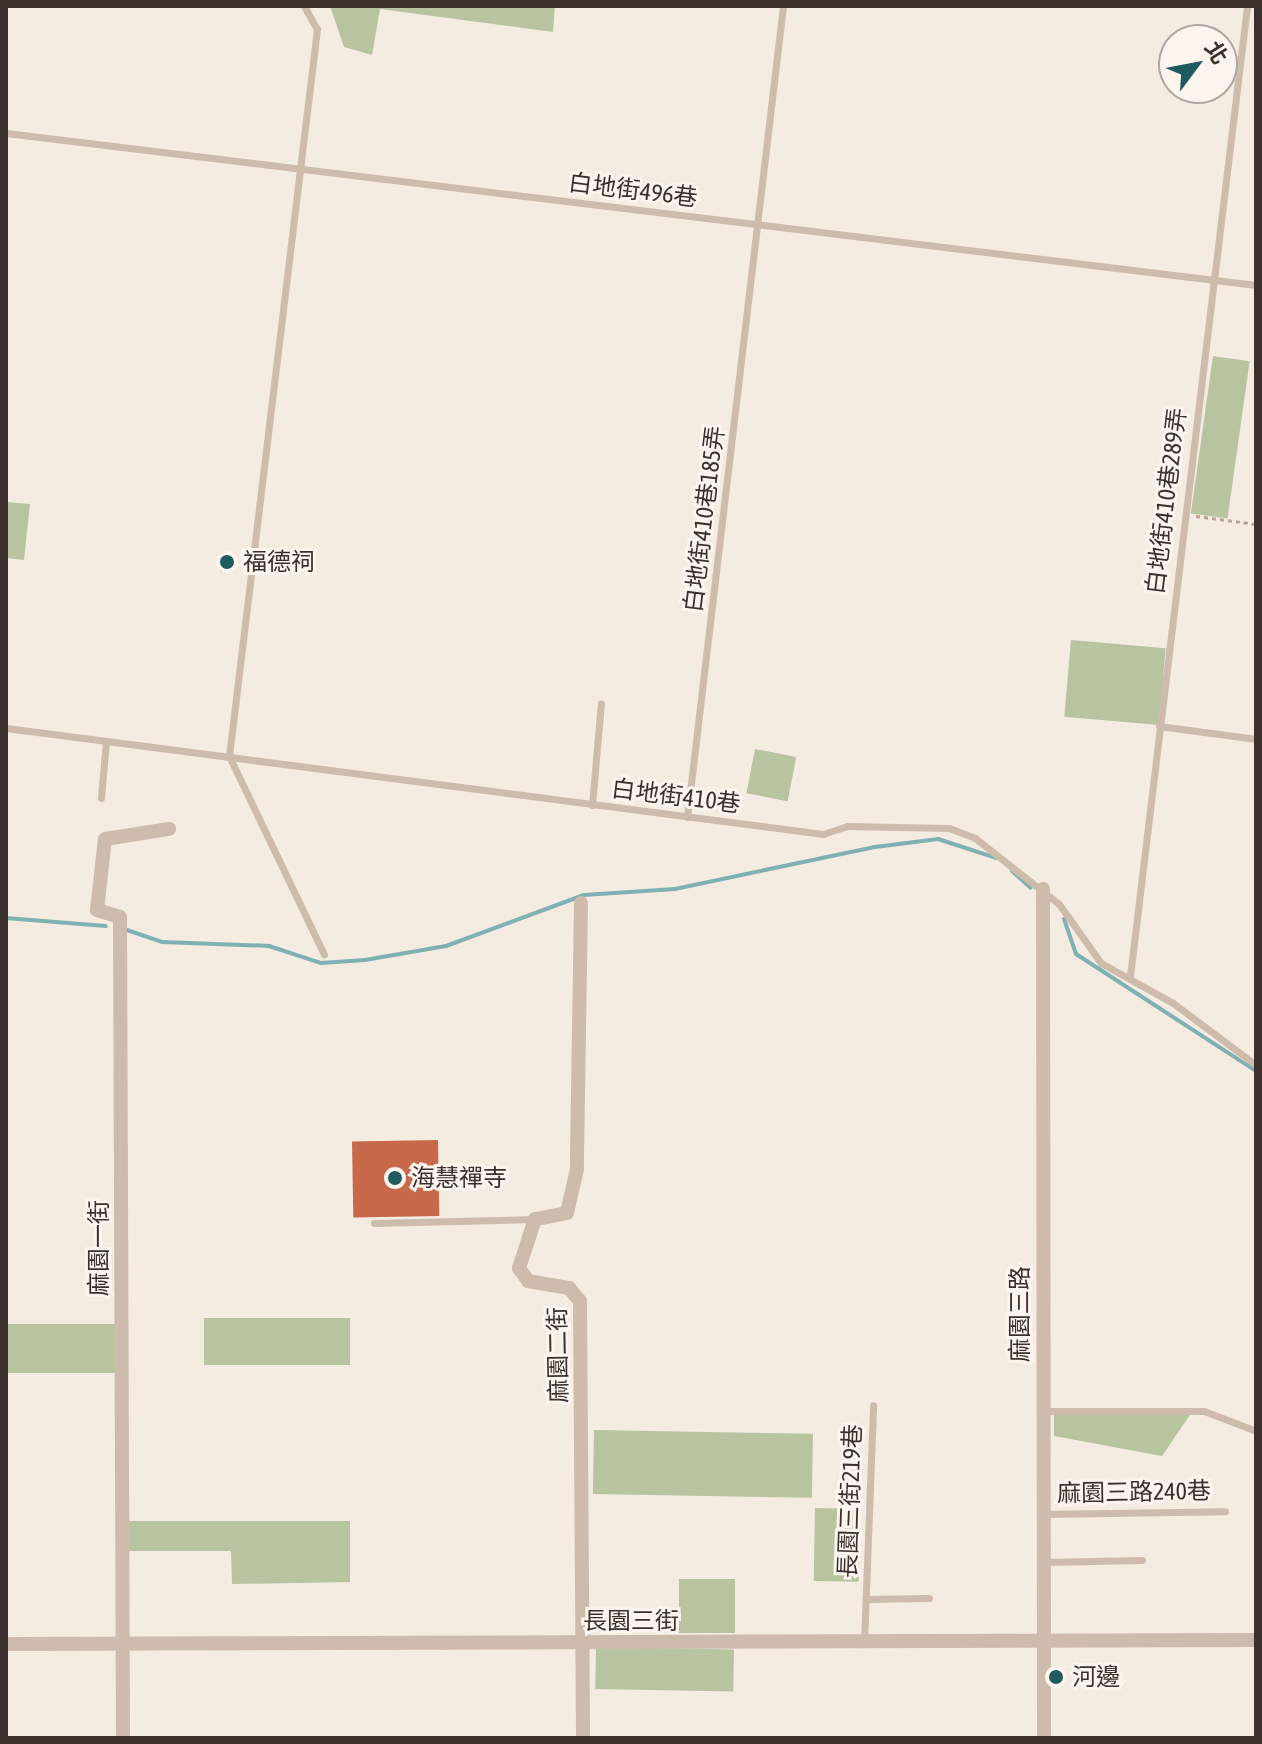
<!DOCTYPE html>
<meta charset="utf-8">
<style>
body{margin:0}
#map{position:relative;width:1262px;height:1744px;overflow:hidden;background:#f4ebe1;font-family:"Asap Condensed","Noto Sans TC",sans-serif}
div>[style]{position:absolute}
.green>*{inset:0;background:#b8c4a0;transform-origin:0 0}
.stream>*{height:4px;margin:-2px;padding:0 2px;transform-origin:2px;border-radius:2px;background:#7fb0b2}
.building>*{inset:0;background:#c8694b;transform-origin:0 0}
.path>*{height:3px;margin-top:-1.5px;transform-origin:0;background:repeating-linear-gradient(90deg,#b9a596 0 4px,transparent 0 8px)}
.service>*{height:7px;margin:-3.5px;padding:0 3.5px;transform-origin:3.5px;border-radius:3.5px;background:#cdbbac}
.minor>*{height:14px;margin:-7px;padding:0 7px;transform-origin:7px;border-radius:7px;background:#cdbbac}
.dots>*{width:22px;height:22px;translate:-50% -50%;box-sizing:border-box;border:4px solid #fbf5ee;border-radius:50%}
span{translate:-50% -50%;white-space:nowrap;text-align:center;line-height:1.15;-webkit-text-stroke:6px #fbf5ee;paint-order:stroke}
.street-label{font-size:24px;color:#3b302b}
.poi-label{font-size:24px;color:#3b302b}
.left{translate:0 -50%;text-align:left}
.frame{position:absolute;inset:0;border:8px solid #3b302b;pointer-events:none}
.north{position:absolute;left:1158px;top:24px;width:80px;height:80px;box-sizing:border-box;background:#fbf5ee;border:2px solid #aea6a0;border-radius:50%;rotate:58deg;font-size:22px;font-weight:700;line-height:32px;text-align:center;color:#3b302b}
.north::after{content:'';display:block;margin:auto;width:28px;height:36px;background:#1f5a5e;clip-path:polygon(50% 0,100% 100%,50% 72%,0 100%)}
</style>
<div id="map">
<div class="green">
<div style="clip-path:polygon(330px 6px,555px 6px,553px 32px,380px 9px,372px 55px,344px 47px)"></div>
<div style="left:1213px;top:356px;width:37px;height:159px;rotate:8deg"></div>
<div style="clip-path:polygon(6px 502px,30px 504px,24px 560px,6px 558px)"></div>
<div style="left:1071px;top:640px;width:95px;height:77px;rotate:5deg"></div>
<div style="left:755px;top:749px;width:42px;height:45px;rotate:11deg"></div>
<div style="left:350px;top:1318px;width:47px;height:146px;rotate:90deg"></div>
<div style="left:6px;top:1324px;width:111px;height:49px"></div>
<div style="clip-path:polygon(1192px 1412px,1162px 1456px,1054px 1436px,1054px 1414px)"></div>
<div style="left:594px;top:1430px;width:219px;height:64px;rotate:1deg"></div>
<div style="left:815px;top:1508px;width:45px;height:73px;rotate:1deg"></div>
<div style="clip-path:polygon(129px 1521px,350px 1521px,350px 1582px,232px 1584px,231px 1551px,129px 1551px)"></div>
<div style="left:679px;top:1579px;width:56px;height:54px"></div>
<div style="left:596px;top:1647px;width:138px;height:42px;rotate:1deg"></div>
</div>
<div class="stream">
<div style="left:1012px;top:871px;width:25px;rotate:42deg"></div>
<div style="left:6px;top:918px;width:100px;rotate:4.6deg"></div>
<div style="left:1064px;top:919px;width:37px;rotate:71deg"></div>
<div style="left:1076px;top:954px;width:215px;rotate:33deg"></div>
<div style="left:124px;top:929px;width:40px;rotate:18.9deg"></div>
<div style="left:162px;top:942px;width:107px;rotate:2.1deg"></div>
<div style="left:269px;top:946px;width:55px;rotate:18.1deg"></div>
<div style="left:321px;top:963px;width:44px;rotate:-3.9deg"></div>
<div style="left:365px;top:960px;width:82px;rotate:-9.8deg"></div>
<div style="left:446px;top:946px;width:147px;rotate:-20.3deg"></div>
<div style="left:584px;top:895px;width:91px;rotate:-3.8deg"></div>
<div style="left:675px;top:889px;width:204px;rotate:-11.9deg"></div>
<div style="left:875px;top:847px;width:64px;rotate:-7.2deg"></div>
<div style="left:938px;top:839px;width:61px;rotate:18.1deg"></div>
</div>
<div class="building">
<div style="left:234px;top:555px;width:7px;height:20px;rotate:56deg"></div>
<div style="left:438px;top:1140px;width:76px;height:86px;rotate:89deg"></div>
</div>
<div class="path">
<div style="left:1196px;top:516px;width:61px;rotate:7.6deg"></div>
</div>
<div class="service">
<div style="left:304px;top:6px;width:26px;rotate:61deg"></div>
<div style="left:317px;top:29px;width:732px;rotate:96.9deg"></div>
<div style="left:229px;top:756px;width:220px;rotate:64.4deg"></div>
<div style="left:6px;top:133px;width:1259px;rotate:6.93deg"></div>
<div style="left:1159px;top:726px;width:98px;rotate:7.6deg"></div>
<div style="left:6px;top:728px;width:824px;rotate:7.39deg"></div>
<div style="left:823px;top:834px;width:25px;rotate:-18deg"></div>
<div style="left:847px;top:826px;width:102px;rotate:1.1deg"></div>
<div style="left:949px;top:828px;width:28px;rotate:21deg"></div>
<div style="left:975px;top:838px;width:107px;rotate:38.2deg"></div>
<div style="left:1059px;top:904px;width:72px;rotate:54.6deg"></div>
<div style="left:1101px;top:963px;width:82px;rotate:29.1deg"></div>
<div style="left:1173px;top:1003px;width:104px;rotate:36.8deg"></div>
<div style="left:101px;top:798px;width:57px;rotate:-85deg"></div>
<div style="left:592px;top:805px;width:102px;rotate:-85deg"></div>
<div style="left:687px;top:817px;width:817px;rotate:-83.25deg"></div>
<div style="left:1130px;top:976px;width:977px;rotate:-83.12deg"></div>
<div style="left:374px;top:1223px;width:161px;rotate:-1.4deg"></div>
<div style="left:1045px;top:1411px;width:159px"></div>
<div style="left:1204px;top:1411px;width:56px;rotate:21deg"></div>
<div style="left:1043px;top:1514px;width:182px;rotate:-0.9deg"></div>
<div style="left:1043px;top:1562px;width:99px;rotate:-1.2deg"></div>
<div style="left:866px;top:1599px;width:63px;rotate:-0.9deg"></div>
<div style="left:864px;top:1643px;width:238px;rotate:-87.8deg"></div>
</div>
<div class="minor">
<div style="left:1043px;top:889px;width:849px;rotate:89.93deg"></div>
<div style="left:581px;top:903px;width:266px;rotate:90.9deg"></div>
<div style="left:577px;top:1169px;width:45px;rotate:102.8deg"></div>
<div style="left:567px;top:1213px;width:33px;rotate:169deg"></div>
<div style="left:535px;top:1219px;width:52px;rotate:108.1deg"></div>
<div style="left:519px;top:1268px;width:16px;rotate:55deg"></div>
<div style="left:528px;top:1281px;width:42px;rotate:9.7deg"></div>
<div style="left:569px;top:1288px;width:17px;rotate:50deg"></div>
<div style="left:580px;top:1301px;width:437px;rotate:89.6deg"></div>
<div style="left:6px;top:1644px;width:1250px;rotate:-0.18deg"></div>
<div style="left:123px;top:1738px;width:821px;rotate:-90.21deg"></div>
<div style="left:120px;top:917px;width:24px;rotate:-163deg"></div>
<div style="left:97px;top:910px;width:71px;rotate:-83.6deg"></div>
<div style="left:105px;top:839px;width:65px;rotate:-8.9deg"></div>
</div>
<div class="dots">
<div style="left:227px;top:562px;background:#1f5a5e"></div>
<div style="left:395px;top:1178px;background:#1f5a5e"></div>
<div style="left:1056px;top:1677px;background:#1f5a5e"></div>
</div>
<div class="street-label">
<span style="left:633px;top:190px;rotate:7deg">白地街496巷</span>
<span style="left:1166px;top:501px;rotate:-83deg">白地街410巷289弄</span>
<span style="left:704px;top:519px;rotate:-83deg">白地街410巷185弄</span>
<span style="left:676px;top:796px;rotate:7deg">白地街410巷</span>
<span style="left:99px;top:1248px;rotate:-90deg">麻園一街</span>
<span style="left:1020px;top:1314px;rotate:-90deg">麻園三路</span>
<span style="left:558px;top:1355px;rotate:-91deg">麻園二街</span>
<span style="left:1134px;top:1492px;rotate:-1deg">麻園三路240巷</span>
<span style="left:850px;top:1501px;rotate:-88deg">長園三街219巷</span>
<span style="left:631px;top:1621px">長園三街</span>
</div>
<div class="poi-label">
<span class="left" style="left:243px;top:562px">福德祠</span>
<span class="left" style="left:411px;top:1178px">海慧禪寺</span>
<span class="left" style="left:1072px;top:1677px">河邊</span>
</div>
<div class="frame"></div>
<div class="north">北</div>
</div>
